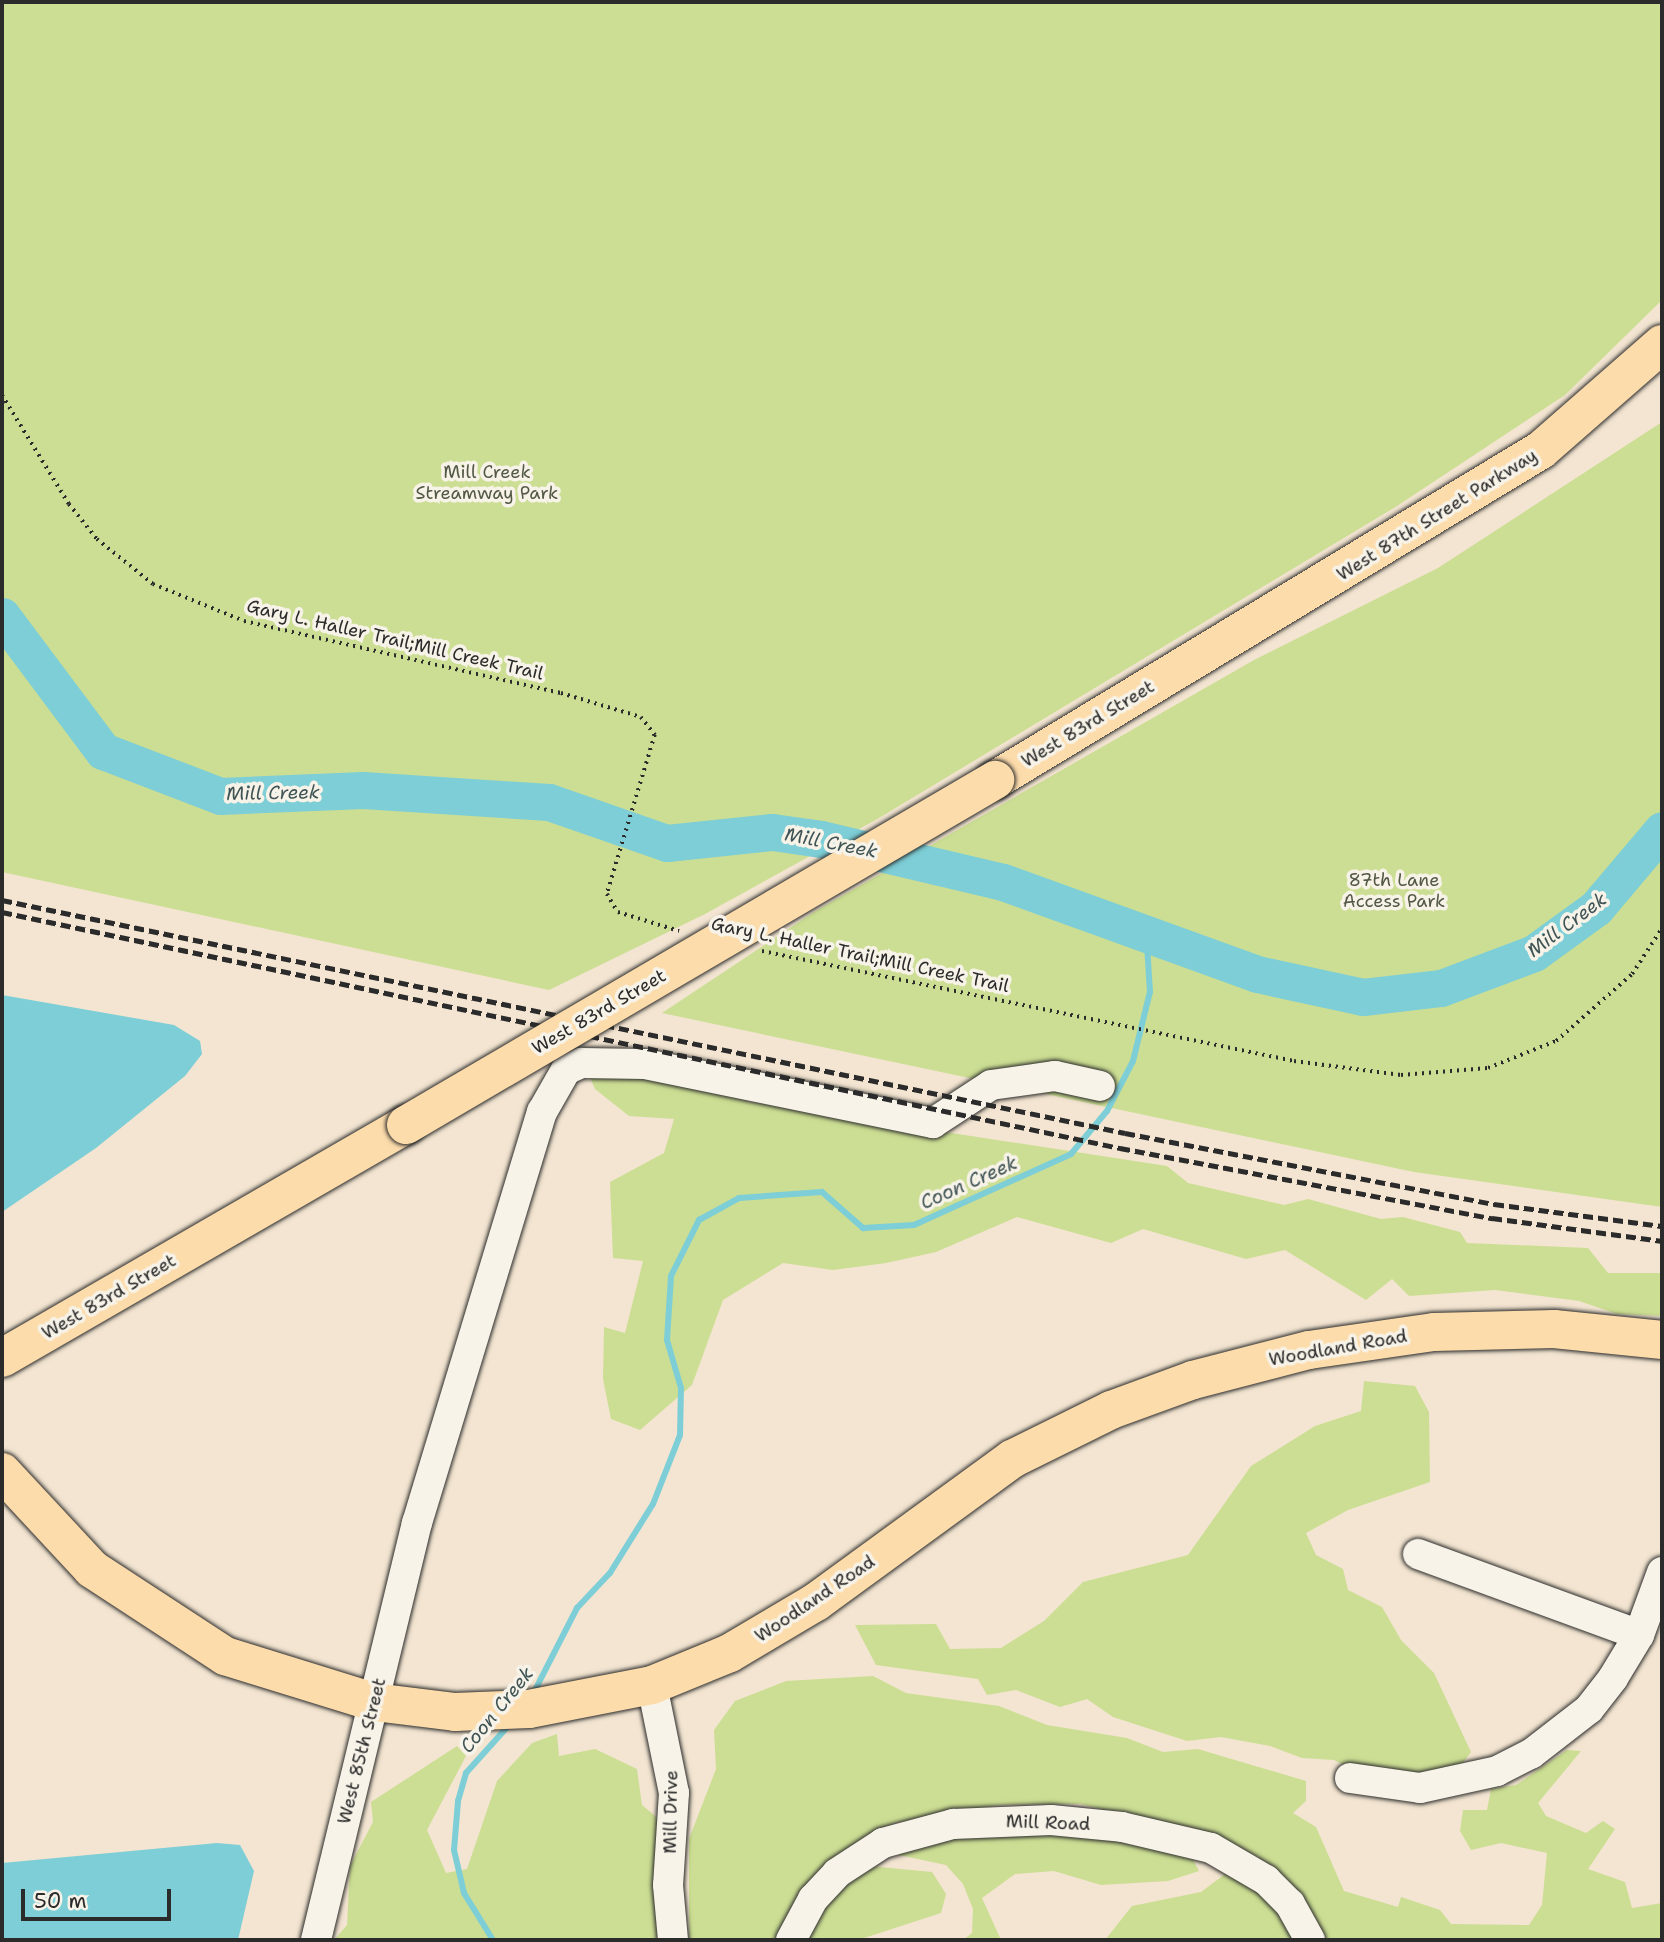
<!DOCTYPE html>
<style>
body{margin:0}
#map{position:relative;width:1664px;height:1942px;overflow:hidden;background:#f3e5d1;font-family:"Shantell Sans",sans-serif}
div>[style]{position:absolute}
.green>*{inset:0;background:#ccde93}
.water>*{inset:0;background:#7dced6}
.stream>*{height:6px;margin:-3px;padding:0 3px;transform-origin:3px;border-radius:3px;background:#7dced6}
.river>*{height:37px;margin:-18.5px;padding:0 18.5px;transform-origin:18.5px;border-radius:18.5px;background:#7dced6}
.path>*{height:3.5px;margin-top:-1.75px;transform-origin:0;background:repeating-linear-gradient(90deg,#2b2b2b 0 2px,transparent 0 7px)}
.roads{filter:drop-shadow(0 0 2px #2b2b2b) drop-shadow(0 0 2px #2b2b2b)}
.minor>*{height:30px;margin:-15px;padding:0 15px;transform-origin:15px;border-radius:15px;background:#f7f3e8}
.major>*{height:38px;margin:-19px;padding:0 19px;transform-origin:19px;border-radius:19px;background:#fddcac}
.rail>*{height:5px;margin-top:-2.5px;transform-origin:0;background:repeating-linear-gradient(90deg,#2b2b2b 0 10px,transparent 0 15px)}
.bridges{filter:drop-shadow(0 0 2px #2b2b2b) drop-shadow(0 0 2px #2b2b2b)}
.major-bridge>*{height:38px;margin:-19px;padding:0 19px;transform-origin:19px;border-radius:19px;background:#fddcac}
span{translate:-50% -50%;white-space:nowrap;text-align:center;line-height:1.15;-webkit-text-stroke:7px #f7f3e8;paint-order:stroke}
.park-label{font-size:18px;color:#535845}
.street-label{font-size:18px;color:#2b2b2b}
.water-label{font-size:19px;color:#405456;font-style:italic}
.frame{position:absolute;inset:0;border:4px solid #2b2b2b;pointer-events:none}
.scale{position:absolute;left:21px;top:1889px;width:150px;height:32px;box-sizing:border-box;border:4px solid #2b2b2b;border-top:0;padding-left:9px;font-size:21px;line-height:24px;white-space:nowrap;color:#2b2b2b;-webkit-text-stroke:5px #f7f3e8;paint-order:stroke}
</style>
<div id="map">
<div class="green">
<div style="clip-path:polygon(2px 2px,1662px 2px,1662px 300px,1565px 395px,1397px 506px,879px 818px,705px 914px,549px 990px,2px 872px)"></div>
<div style="clip-path:polygon(1662px 422px,1662px 1207px,1414px 1172px,662px 1013px,814px 912px,1254px 660px,1438px 568px)"></div>
<div style="clip-path:polygon(583px 1061px,689px 1080px,750px 1102px,1167px 1166px,1188px 1183px,1284px 1205px,1308px 1199px,1381px 1219px,1403px 1217px,1460px 1232px,1467px 1243px,1588px 1248px,1608px 1273px,1662px 1273px,1662px 1316px,1617px 1314px,1579px 1301px,1495px 1290px,1409px 1296px,1392px 1279px,1366px 1300px,1285px 1250px,1246px 1259px,1143px 1229px,1111px 1243px,1017px 1217px,936px 1252px,886px 1263px,833px 1270px,783px 1263px,723px 1300px,692px 1385px,640px 1430px,611px 1419px,603px 1379px,604px 1327px,625px 1333px,643px 1261px,613px 1258px,610px 1182px,664px 1153px,674px 1119px,629px 1116px,595px 1089px)"></div>
<div style="clip-path:polygon(1364px 1381px,1415px 1386px,1429px 1412px,1430px 1482px,1348px 1510px,1306px 1533px,1316px 1555px,1343px 1569px,1348px 1590px,1382px 1607px,1401px 1640px,1434px 1673px,1471px 1752px,1457px 1771px,1415px 1779px,1363px 1774px,1334px 1760px,1302px 1758px,1270px 1746px,1221px 1737px,1187px 1741px,1113px 1717px,1087px 1699px,1060px 1707px,1016px 1690px,987px 1695px,978px 1679px,876px 1665px,855px 1625px,936px 1624px,950px 1649px,1001px 1648px,1044px 1621px,1083px 1582px,1188px 1555px,1251px 1466px,1315px 1426px,1361px 1411px)"></div>
<div style="clip-path:polygon(873px 1676px,906px 1693px,999px 1706px,1047px 1725px,1127px 1738px,1163px 1752px,1198px 1749px,1306px 1781px,1306px 1801px,1293px 1813px,1316px 1827px,1344px 1891px,1398px 1907px,1401px 1897px,1440px 1910px,1451px 1924px,1529px 1925px,1542px 1905px,1547px 1853px,1501px 1843px,1471px 1850px,1460px 1831px,1463px 1810px,1487px 1810px,1491px 1789px,1516px 1785px,1567px 1750px,1581px 1751px,1538px 1803px,1546px 1816px,1586px 1833px,1603px 1821px,1615px 1829px,1588px 1869px,1625px 1882px,1632px 1908px,1662px 1903px,1662px 1940px,1323px 1940px,1302px 1901px,1257px 1856px,1187px 1830px,1080px 1804px,999px 1805px,895px 1823px,850px 1846px,800px 1901px,784px 1940px,689px 1940px,689px 1839px,716px 1769px,714px 1730px,735px 1701px,786px 1681px)"></div>
<div style="clip-path:polygon(557px 1734px,559px 1756px,595px 1749px,637px 1769px,642px 1805px,661px 1821px,669px 1940px,334px 1940px,347px 1925px,350px 1866px,373px 1822px,371px 1802px,457px 1746px,466px 1756px,427px 1830px,446px 1873px,467px 1869px,497px 1781px,532px 1743px)"></div>
<div style="clip-path:polygon(1035px 1829px,1078px 1829px,1117px 1842px,1187px 1848px,1199px 1871px,1168px 1881px,1101px 1885px,1054px 1871px,1015px 1874px,982px 1898px,1001px 1940px,963px 1940px,972px 1933px,973px 1909px,963px 1884px,946px 1865px,894px 1854px,974px 1832px,997px 1837px)"></div>
<div style="clip-path:polygon(859px 1865px,932px 1872px,946px 1894px,941px 1913px,858px 1940px,798px 1940px)"></div>
<div style="clip-path:polygon(1233px 1868px,1276px 1901px,1302px 1940px,1105px 1940px,1132px 1906px,1201px 1892px)"></div>
</div>
<div class="water">
<div style="clip-path:polygon(2px 995px,174px 1025px,200px 1041px,202px 1054px,185px 1076px,96px 1148px,2px 1212px)"></div>
<div style="clip-path:polygon(217px 1843px,240px 1845px,254px 1871px,238px 1940px,2px 1940px,2px 1863px)"></div>
</div>
<div class="stream">
<div style="left:533px;top:1694px;width:97px;rotate:-62.9deg"></div>
<div style="left:577px;top:1608px;width:48px;rotate:-46.7deg"></div>
<div style="left:610px;top:1573px;width:81px;rotate:-58.1deg"></div>
<div style="left:653px;top:1504px;width:74px;rotate:-68.6deg"></div>
<div style="left:680px;top:1435px;width:47px;rotate:-88.8deg"></div>
<div style="left:681px;top:1388px;width:50px;rotate:-106.3deg"></div>
<div style="left:667px;top:1340px;width:64px;rotate:-86.4deg"></div>
<div style="left:671px;top:1276px;width:63px;rotate:-63.4deg"></div>
<div style="left:699px;top:1220px;width:46px;rotate:-28.8deg"></div>
<div style="left:739px;top:1198px;width:83px;rotate:-4.1deg"></div>
<div style="left:822px;top:1192px;width:55px;rotate:41.3deg"></div>
<div style="left:863px;top:1228px;width:51px;rotate:-3.4deg"></div>
<div style="left:914px;top:1225px;width:172px;rotate:-24.3deg"></div>
<div style="left:1071px;top:1154px;width:56px;rotate:-50.1deg"></div>
<div style="left:1107px;top:1111px;width:56px;rotate:-62.5deg"></div>
<div style="left:1133px;top:1061px;width:71px;rotate:-76.2deg"></div>
<div style="left:1150px;top:992px;width:63px;rotate:-93.6deg"></div>
<div style="left:493px;top:1940px;width:55px;rotate:-121.7deg"></div>
<div style="left:464px;top:1893px;width:44px;rotate:-103.1deg"></div>
<div style="left:454px;top:1850px;width:49px;rotate:-85.3deg"></div>
<div style="left:458px;top:1801px;width:29px;rotate:-74deg"></div>
<div style="left:466px;top:1773px;width:64px;rotate:-48.1deg"></div>
</div>
<div class="river">
<div style="left:2px;top:616px;width:169px;rotate:53.2deg"></div>
<div style="left:103px;top:751px;width:125px;rotate:21deg"></div>
<div style="left:220px;top:796px;width:143px;rotate:-2.4deg"></div>
<div style="left:363px;top:790px;width:186px;rotate:3.7deg"></div>
<div style="left:549px;top:802px;width:125px;rotate:19.2deg"></div>
<div style="left:667px;top:843px;width:106px;rotate:-6deg"></div>
<div style="left:772px;top:832px;width:49px;rotate:8.1deg"></div>
<div style="left:821px;top:839px;width:187px;rotate:13.3deg"></div>
<div style="left:1003px;top:882px;width:270px;rotate:19.9deg"></div>
<div style="left:1257px;top:974px;width:108px;rotate:12.2deg"></div>
<div style="left:1363px;top:997px;width:79px;rotate:-6.6deg"></div>
<div style="left:1441px;top:988px;width:99px;rotate:-20.6deg"></div>
<div style="left:1534px;top:953px;width:77px;rotate:-36deg"></div>
<div style="left:1596px;top:908px;width:102px;rotate:-49.8deg"></div>
</div>
<div class="path">
<div style="left:2px;top:395px;width:128px;rotate:58.4deg"></div>
<div style="left:69px;top:504px;width:45px;rotate:51.3deg"></div>
<div style="left:97px;top:539px;width:72px;rotate:38.8deg"></div>
<div style="left:153px;top:584px;width:98px;rotate:22.1deg"></div>
<div style="left:244px;top:621px;width:325px;rotate:12.8deg"></div>
<div style="left:561px;top:693px;width:84px;rotate:16.7deg"></div>
<div style="left:641px;top:717px;width:23px;rotate:52deg"></div>
<div style="left:655px;top:735px;width:166px;rotate:106.8deg"></div>
<div style="left:607px;top:894px;width:21px;rotate:59deg"></div>
<div style="left:618px;top:912px;width:64px;rotate:17.3deg"></div>
<div style="left:762px;top:951px;width:543px;rotate:11.68deg"></div>
<div style="left:1294px;top:1061px;width:108px;rotate:7.5deg"></div>
<div style="left:1401px;top:1075px;width:87px;rotate:-4.6deg"></div>
<div style="left:1488px;top:1068px;width:73px;rotate:-21.7deg"></div>
<div style="left:1556px;top:1041px;width:101px;rotate:-41.4deg"></div>
<div style="left:1632px;top:974px;width:55px;rotate:-56.9deg"></div>
</div>
<div class="roads">
<div class="minor">
<div style="left:1418px;top:1554px;width:235px;rotate:20.1deg"></div>
<div style="left:652px;top:1685px;width:110px;rotate:78.5deg"></div>
<div style="left:674px;top:1793px;width:92px;rotate:93.7deg"></div>
<div style="left:668px;top:1885px;width:55px;rotate:84.8deg"></div>
<div style="left:1350px;top:1778px;width:71px;rotate:8.1deg"></div>
<div style="left:1420px;top:1788px;width:79px;rotate:-12.4deg"></div>
<div style="left:1497px;top:1771px;width:38px;rotate:-27deg"></div>
<div style="left:1531px;top:1754px;width:73px;rotate:-37.8deg"></div>
<div style="left:1589px;top:1709px;width:39px;rotate:-52deg"></div>
<div style="left:1613px;top:1678px;width:50px;rotate:-58.8deg"></div>
<div style="left:1639px;top:1635px;width:67px;rotate:-69.9deg"></div>
<div style="left:316px;top:1940px;width:429px;rotate:-76.4deg"></div>
<div style="left:417px;top:1523px;width:430px;rotate:-73.1deg"></div>
<div style="left:542px;top:1112px;width:48px;rotate:-60.3deg"></div>
<div style="left:566px;top:1070px;width:17px;rotate:-25deg"></div>
<div style="left:581px;top:1063px;width:64px;rotate:0.9deg"></div>
<div style="left:645px;top:1064px;width:294px;rotate:11.6deg"></div>
<div style="left:933px;top:1123px;width:69px;rotate:-33.2deg"></div>
<div style="left:991px;top:1085px;width:65px;rotate:-8deg"></div>
<div style="left:1055px;top:1076px;width:46px;rotate:12.5deg"></div>
<div style="left:791px;top:1940px;width:47px;rotate:-61.8deg"></div>
<div style="left:813px;top:1899px;width:35px;rotate:-47deg"></div>
<div style="left:837px;top:1873px;width:55px;rotate:-33.1deg"></div>
<div style="left:883px;top:1843px;width:73px;rotate:-15.2deg"></div>
<div style="left:953px;top:1824px;width:98px;rotate:-2.3deg"></div>
<div style="left:1051px;top:1820px;width:71px;rotate:5.6deg"></div>
<div style="left:1122px;top:1827px;width:91px;rotate:13.3deg"></div>
<div style="left:1211px;top:1848px;width:64px;rotate:30.2deg"></div>
<div style="left:1266px;top:1880px;width:34px;rotate:45deg"></div>
<div style="left:1290px;top:1904px;width:41px;rotate:60.9deg"></div>
</div>
<div class="major">
<div style="left:995px;top:780px;width:638px;rotate:-31.15deg"></div>
<div style="left:1541px;top:450px;width:161px;rotate:-41.2deg"></div>
<div style="left:2px;top:1358px;width:466px;rotate:-30deg"></div>
<div style="left:2px;top:1472px;width:132px;rotate:47.1deg"></div>
<div style="left:92px;top:1569px;width:159px;rotate:33.2deg"></div>
<div style="left:225px;top:1656px;width:156px;rotate:17.2deg"></div>
<div style="left:374px;top:1702px;width:82px;rotate:7deg"></div>
<div style="left:455px;top:1712px;width:74px;rotate:-2.3deg"></div>
<div style="left:529px;top:1709px;width:125px;rotate:-11deg"></div>
<div style="left:652px;top:1685px;width:84px;rotate:-22.3deg"></div>
<div style="left:730px;top:1653px;width:100px;rotate:-30.7deg"></div>
<div style="left:816px;top:1602px;width:243px;rotate:-36.1deg"></div>
<div style="left:1012px;top:1459px;width:110px;rotate:-26.3deg"></div>
<div style="left:1111px;top:1410px;width:87px;rotate:-20.1deg"></div>
<div style="left:1193px;top:1380px;width:120px;rotate:-14.5deg"></div>
<div style="left:1309px;top:1350px;width:126px;rotate:-8.2deg"></div>
<div style="left:1434px;top:1332px;width:120px;rotate:-1.4deg"></div>
<div style="left:1554px;top:1329px;width:109px;rotate:5.8deg"></div>
</div>
</div>
<div class="rail">
<div style="left:2px;top:900px;width:1147px;rotate:11.72deg"></div>
<div style="left:1125px;top:1133px;width:376px;rotate:10.9deg"></div>
<div style="left:1494px;top:1204px;width:169px;rotate:7.5deg"></div>
<div style="left:2px;top:912px;width:1143px;rotate:11.92deg"></div>
<div style="left:1120px;top:1148px;width:379px;rotate:10.7deg"></div>
<div style="left:1492px;top:1218px;width:172px;rotate:7.7deg"></div>
</div>
<div class="bridges">
<div class="major-bridge">
<div style="left:406px;top:1125px;width:683px;rotate:-30.36deg"></div>
</div>
</div>
<div class="park-label">
<span style="left:487px;top:483px">Mill Creek<br>Streamway Park</span>
<span style="left:1394px;top:891px">87th Lane<br>Access Park</span>
</div>
<div class="street-label">
<span style="left:1437px;top:515px;rotate:-32deg">West 87th Street Parkway</span>
<span style="left:395px;top:640px;rotate:13deg">Gary L. Haller Trail;Mill Creek Trail</span>
<span style="left:1088px;top:724px;rotate:-31deg">West 83rd Street</span>
<span style="left:860px;top:955px;rotate:12deg">Gary L. Haller Trail;Mill Creek Trail</span>
<span style="left:599px;top:1012px;rotate:-30deg">West 83rd Street</span>
<span style="left:109px;top:1297px;rotate:-30deg">West 83rd Street</span>
<span style="left:1338px;top:1348px;rotate:-10deg">Woodland Road</span>
<span style="left:815px;top:1599px;rotate:-34deg">Woodland Road</span>
<span style="left:362px;top:1751px;rotate:-76deg">West 85th Street</span>
<span style="left:671px;top:1812px;rotate:-89deg">Mill Drive</span>
<span style="left:1048px;top:1823px;rotate:2deg">Mill Road</span>
</div>
<div class="water-label">
<span style="left:273px;top:793px;rotate:-1deg">Mill Creek</span>
<span style="left:831px;top:843px;rotate:11deg">Mill Creek</span>
<span style="left:1567px;top:925px;rotate:-37deg">Mill Creek</span>
<span style="left:969px;top:1183px;rotate:-24deg">Coon Creek</span>
<span style="left:497px;top:1710px;rotate:-51deg">Coon Creek</span>
</div>
<div class="frame"></div>
<div class="scale">50 m</div>
</div>
